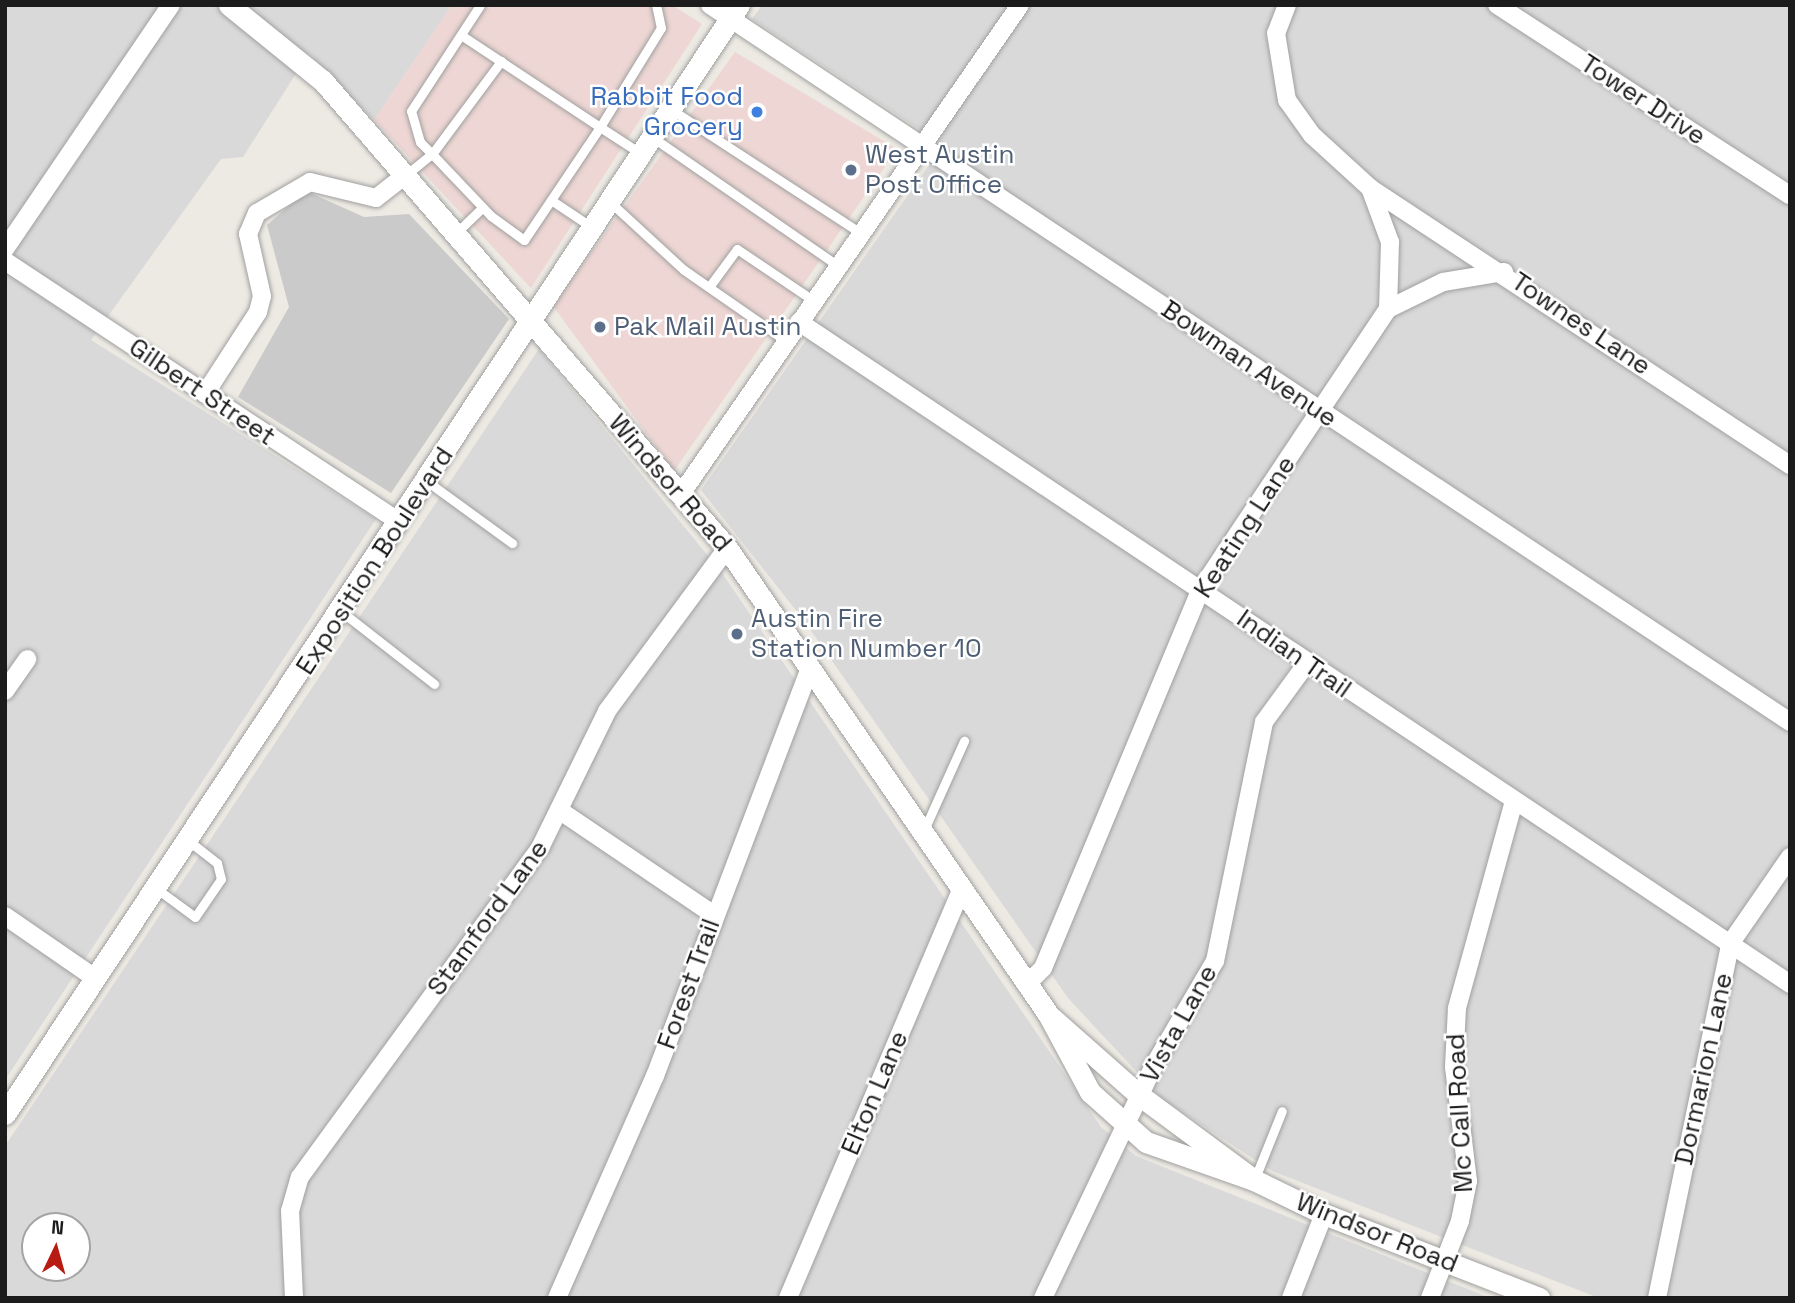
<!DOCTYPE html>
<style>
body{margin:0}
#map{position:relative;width:1795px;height:1303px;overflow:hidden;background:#edeae3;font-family:"Space Grotesk",sans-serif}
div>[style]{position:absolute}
.residential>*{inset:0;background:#dad9d9}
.commercial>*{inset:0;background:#edd6d3}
.religious>*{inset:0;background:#cacaca}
.roads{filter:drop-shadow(0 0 2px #a0a0a0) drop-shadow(0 0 2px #a0a0a0)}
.service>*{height:9px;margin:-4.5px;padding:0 4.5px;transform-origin:4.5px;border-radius:4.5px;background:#fff}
.minor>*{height:18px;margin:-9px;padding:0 9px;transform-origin:9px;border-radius:9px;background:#fff}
.tertiary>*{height:21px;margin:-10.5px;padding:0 10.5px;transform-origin:10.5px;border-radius:10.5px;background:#fff}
.dots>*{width:19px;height:19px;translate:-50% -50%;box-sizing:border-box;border:4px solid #fff;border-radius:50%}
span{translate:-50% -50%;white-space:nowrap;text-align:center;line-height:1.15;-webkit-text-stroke:5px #fff;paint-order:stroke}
.shop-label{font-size:26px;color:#366cbe}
.right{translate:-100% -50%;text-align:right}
.street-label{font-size:26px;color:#1c1c1c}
.service-label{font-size:26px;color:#4e5e75}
.left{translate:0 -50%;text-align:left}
.frame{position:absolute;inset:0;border:7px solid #1c1c1c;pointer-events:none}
.north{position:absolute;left:21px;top:1212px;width:70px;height:70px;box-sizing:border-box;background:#fff;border:2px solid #a4a4a4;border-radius:50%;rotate:5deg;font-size:19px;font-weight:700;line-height:28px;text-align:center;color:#1c1c1c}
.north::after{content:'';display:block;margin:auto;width:24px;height:32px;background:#b81b11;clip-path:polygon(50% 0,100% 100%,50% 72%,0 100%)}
</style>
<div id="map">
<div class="residential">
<div style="clip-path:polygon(5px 5px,452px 5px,374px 120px,309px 53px,243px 157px,221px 159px,91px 340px,376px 519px,5px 1080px)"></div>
<div style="clip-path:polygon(762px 5px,1790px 5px,1790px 1298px,1599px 1298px,1272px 1171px,1161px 1098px,1068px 998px,802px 618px,701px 490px,943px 145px,752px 19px)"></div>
<div style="clip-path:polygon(evenodd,539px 349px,722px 573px,1101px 1127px,1136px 1156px,1490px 1298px,5px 1298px,5px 1146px,539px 349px,35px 1226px,77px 1226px,77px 1268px,35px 1268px,35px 1226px)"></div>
</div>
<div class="commercial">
<div style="clip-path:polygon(452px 5px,672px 5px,702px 24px,531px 288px,374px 120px)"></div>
<div style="clip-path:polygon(735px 52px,897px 149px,674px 471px,553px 306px)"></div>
</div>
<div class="religious">
<div style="clip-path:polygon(306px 191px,364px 217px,409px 214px,509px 319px,391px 493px,238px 397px,289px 307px,267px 225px)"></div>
</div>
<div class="roads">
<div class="service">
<div style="left:461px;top:35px;width:167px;rotate:33.5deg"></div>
<div style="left:600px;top:127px;width:136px;rotate:123.9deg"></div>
<div style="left:524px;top:240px;width:41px;rotate:-144deg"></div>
<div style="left:491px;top:216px;width:86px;rotate:-133.6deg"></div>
<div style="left:432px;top:154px;width:116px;rotate:-53.4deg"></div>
<div style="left:672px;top:110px;width:227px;rotate:33.1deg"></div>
<div style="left:652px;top:137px;width:229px;rotate:34.7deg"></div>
<div style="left:640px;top:153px;width:48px;rotate:-147deg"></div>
<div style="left:600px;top:127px;width:116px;rotate:-58.4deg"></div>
<div style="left:661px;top:28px;width:24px;rotate:-102deg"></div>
<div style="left:407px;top:174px;width:32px;rotate:-39deg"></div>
<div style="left:432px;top:154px;width:17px;rotate:-135deg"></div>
<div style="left:420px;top:142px;width:32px;rotate:-106deg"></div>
<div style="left:411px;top:111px;width:126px;rotate:-56.9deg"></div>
<div style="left:551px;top:200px;width:50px;rotate:33.7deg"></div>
<div style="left:610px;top:202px;width:100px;rotate:42.6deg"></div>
<div style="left:684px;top:270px;width:124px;rotate:34.8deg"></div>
<div style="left:456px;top:233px;width:37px;rotate:-44deg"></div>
<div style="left:709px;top:287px;width:47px;rotate:-53.6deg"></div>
<div style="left:737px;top:249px;width:93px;rotate:34deg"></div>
<div style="left:428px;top:482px;width:104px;rotate:36deg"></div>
<div style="left:342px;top:612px;width:117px;rotate:38deg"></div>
<div style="left:924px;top:830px;width:98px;rotate:-65.8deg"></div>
<div style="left:157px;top:889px;width:47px;rotate:36.4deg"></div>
<div style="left:195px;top:917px;width:46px;rotate:-55.6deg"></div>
<div style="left:221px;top:879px;width:16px;rotate:-104deg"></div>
<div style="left:217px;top:863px;width:36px;rotate:-142deg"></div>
<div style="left:1255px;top:1178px;width:72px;rotate:-68.1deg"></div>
</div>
<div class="minor">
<div style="left:710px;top:5px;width:1296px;rotate:33.58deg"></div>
<div style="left:1287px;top:5px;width:30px;rotate:111deg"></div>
<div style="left:1276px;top:33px;width:68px;rotate:80.7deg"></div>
<div style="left:1287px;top:100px;width:43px;rotate:54.5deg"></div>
<div style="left:1312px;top:135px;width:79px;rotate:42.4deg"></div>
<div style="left:1370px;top:188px;width:58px;rotate:69.7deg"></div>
<div style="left:1390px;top:242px;width:67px;rotate:91.7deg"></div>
<div style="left:1497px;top:5px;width:349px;rotate:33deg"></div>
<div style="left:1370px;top:188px;width:503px;rotate:33.41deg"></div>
<div style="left:5px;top:249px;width:295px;rotate:-55.8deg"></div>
<div style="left:5px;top:261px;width:473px;rotate:33.5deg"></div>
<div style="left:799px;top:322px;width:1192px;rotate:33.74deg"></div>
<div style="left:205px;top:394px;width:98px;rotate:-57.1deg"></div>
<div style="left:258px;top:312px;width:16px;rotate:-76deg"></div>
<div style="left:262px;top:296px;width:64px;rotate:-102.7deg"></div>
<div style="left:248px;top:234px;width:23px;rotate:-67deg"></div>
<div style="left:257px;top:213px;width:61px;rotate:-30.3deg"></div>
<div style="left:310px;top:182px;width:68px;rotate:13.6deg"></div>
<div style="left:376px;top:198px;width:39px;rotate:-38deg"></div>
<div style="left:681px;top:494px;width:595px;rotate:-55.27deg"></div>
<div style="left:5px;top:691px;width:39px;rotate:-55deg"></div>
<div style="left:562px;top:812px;width:184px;rotate:34.1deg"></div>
<div style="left:5px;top:916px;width:109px;rotate:34.6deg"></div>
<div style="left:1026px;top:985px;width:24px;rotate:-45deg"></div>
<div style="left:1043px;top:968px;width:411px;rotate:-67.4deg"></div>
<div style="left:1201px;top:589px;width:337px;rotate:-56.3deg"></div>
<div style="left:1388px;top:309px;width:61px;rotate:-26.1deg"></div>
<div style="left:1443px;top:282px;width:62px;rotate:-9.3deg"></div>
<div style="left:294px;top:1298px;width:87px;rotate:-92.6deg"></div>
<div style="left:290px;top:1211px;width:35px;rotate:-74deg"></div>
<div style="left:300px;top:1177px;width:409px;rotate:-53.9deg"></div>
<div style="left:541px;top:846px;width:150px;rotate:-63.9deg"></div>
<div style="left:607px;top:711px;width:202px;rotate:-53.6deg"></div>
<div style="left:557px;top:1298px;width:243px;rotate:-66.2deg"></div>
<div style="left:655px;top:1076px;width:437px;rotate:-69.2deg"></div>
<div style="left:788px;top:1298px;width:445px;rotate:-67deg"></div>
<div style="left:1043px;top:1298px;width:256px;rotate:-64.5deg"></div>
<div style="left:1153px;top:1067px;width:123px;rotate:-59.7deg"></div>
<div style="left:1215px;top:961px;width:244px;rotate:-78.4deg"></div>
<div style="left:1264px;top:722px;width:73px;rotate:-53.9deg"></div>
<div style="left:1291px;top:1298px;width:90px;rotate:-68.6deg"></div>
<div style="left:1430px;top:1298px;width:83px;rotate:-68.7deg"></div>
<div style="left:1460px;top:1221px;width:41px;rotate:-78.7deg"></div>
<div style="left:1468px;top:1181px;width:115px;rotate:-97deg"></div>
<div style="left:1454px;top:1067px;width:59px;rotate:-87.1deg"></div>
<div style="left:1457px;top:1008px;width:212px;rotate:-74.6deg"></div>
<div style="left:1657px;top:1298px;width:361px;rotate:-78.3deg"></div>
<div style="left:1730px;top:944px;width:106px;rotate:-55.4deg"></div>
</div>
<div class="tertiary">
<div style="left:229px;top:5px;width:121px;rotate:39deg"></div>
<div style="left:323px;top:81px;width:617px;rotate:49.14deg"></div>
<div style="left:727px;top:548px;width:566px;rotate:55.44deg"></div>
<div style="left:1048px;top:1014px;width:89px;rotate:61.7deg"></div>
<div style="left:1090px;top:1092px;width:75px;rotate:41.8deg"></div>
<div style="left:1146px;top:1142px;width:114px;rotate:19.4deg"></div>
<div style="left:1052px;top:1018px;width:116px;rotate:41.5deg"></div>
<div style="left:1139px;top:1095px;width:143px;rotate:36.5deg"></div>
<div style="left:1254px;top:1180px;width:78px;rotate:25.9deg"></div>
<div style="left:1324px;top:1214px;width:231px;rotate:21.3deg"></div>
<div style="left:5px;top:1114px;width:1330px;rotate:-56.5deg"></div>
</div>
</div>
<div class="dots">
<div style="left:757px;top:112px;background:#3f7fe0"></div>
<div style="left:851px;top:170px;background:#5c6f8a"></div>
<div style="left:600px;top:327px;background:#5c6f8a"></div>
<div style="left:737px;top:634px;background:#5c6f8a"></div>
</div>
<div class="shop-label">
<span class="right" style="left:743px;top:112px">Rabbit Food<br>Grocery</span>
</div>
<div class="street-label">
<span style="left:1643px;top:100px;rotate:33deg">Tower Drive</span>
<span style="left:1581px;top:324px;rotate:34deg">Townes Lane</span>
<span style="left:1249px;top:364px;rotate:34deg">Bowman Avenue</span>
<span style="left:202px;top:392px;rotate:34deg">Gilbert Street</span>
<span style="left:670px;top:483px;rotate:49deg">Windsor Road</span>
<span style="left:1245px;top:527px;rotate:-57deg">Keating Lane</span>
<span style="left:375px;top:561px;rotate:-57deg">Exposition Boulevard</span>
<span style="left:1294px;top:654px;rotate:35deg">Indian Trail</span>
<span style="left:488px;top:918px;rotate:-54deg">Stamford Lane</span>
<span style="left:689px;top:984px;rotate:-70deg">Forest Trail</span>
<span style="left:1179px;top:1024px;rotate:-61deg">Vista Lane</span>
<span style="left:1704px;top:1069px;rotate:-78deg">Dormarion Lane</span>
<span style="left:875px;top:1093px;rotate:-67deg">Elton Lane</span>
<span style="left:1460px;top:1113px;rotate:-93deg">Mc Call Road</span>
<span style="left:1377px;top:1233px;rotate:22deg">Windsor Road</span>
</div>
<div class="service-label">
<span class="left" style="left:865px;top:170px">West Austin<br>Post Office</span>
<span class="left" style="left:614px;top:327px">Pak Mail Austin</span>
<span class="left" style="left:751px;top:634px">Austin Fire<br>Station Number 10</span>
</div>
<div class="frame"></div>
<div class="north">N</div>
</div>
